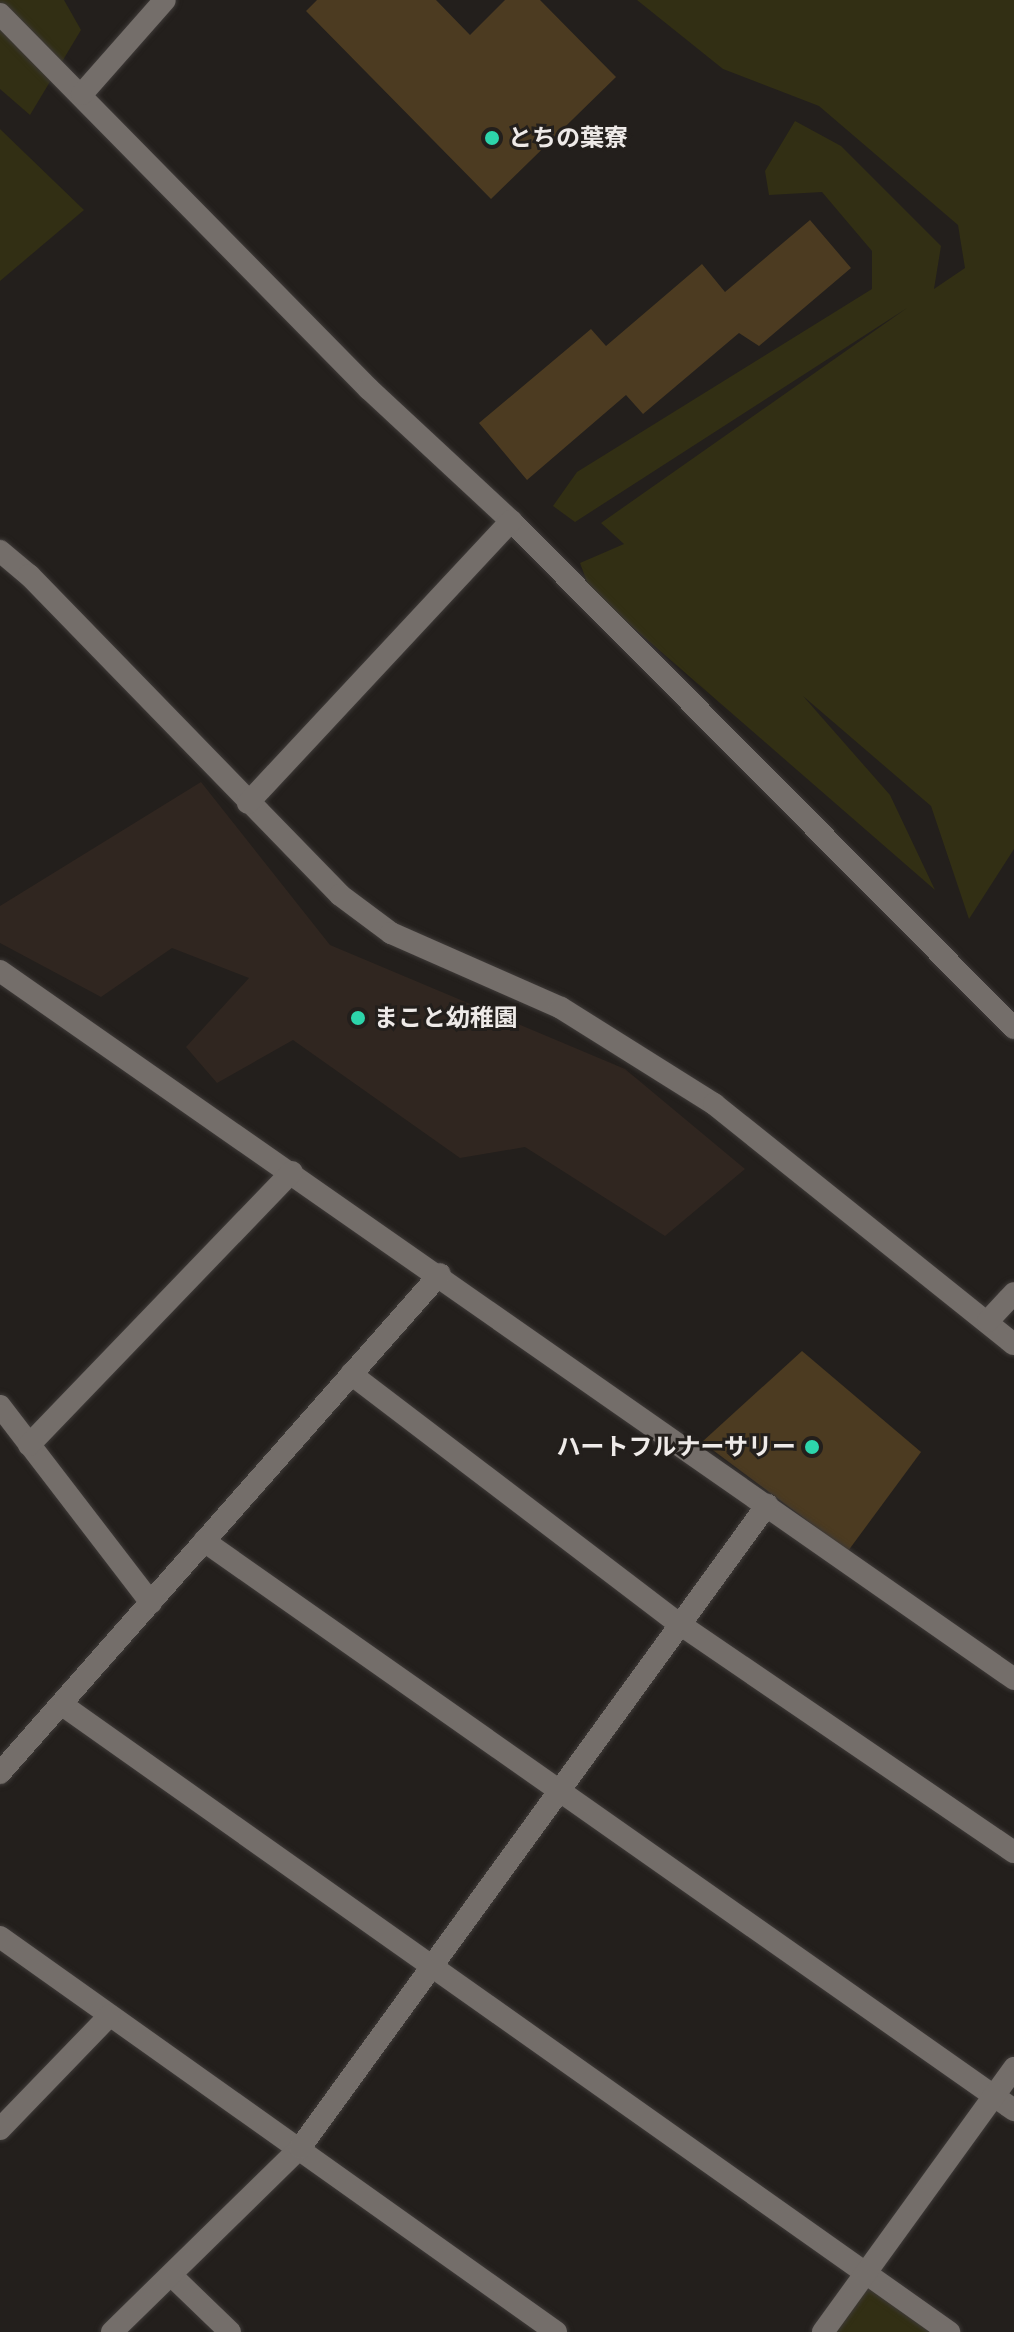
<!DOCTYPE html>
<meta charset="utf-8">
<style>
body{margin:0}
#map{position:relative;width:1014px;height:2332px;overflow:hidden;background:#231f1c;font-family:Mulish,"Noto Sans JP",sans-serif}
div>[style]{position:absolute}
.built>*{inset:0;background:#302620}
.green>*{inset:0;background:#322f14}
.building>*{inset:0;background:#4c3b21}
.roads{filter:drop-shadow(0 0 2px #3e3a38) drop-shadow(0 0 2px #3e3a38)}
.minor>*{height:22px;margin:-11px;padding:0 11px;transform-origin:11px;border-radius:11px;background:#746e6a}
.dots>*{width:22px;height:22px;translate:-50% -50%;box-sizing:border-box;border:4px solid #231f1c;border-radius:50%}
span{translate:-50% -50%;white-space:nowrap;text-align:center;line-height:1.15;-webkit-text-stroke:6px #231f1c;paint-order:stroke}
.poi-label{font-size:24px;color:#eeeae8;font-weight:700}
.left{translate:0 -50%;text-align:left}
.right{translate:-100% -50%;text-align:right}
</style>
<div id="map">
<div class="built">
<div style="clip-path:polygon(201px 782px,330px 945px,625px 1069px,745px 1169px,665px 1236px,525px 1147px,460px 1158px,293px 1040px,217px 1083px,186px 1047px,249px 978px,172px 948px,101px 997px,0 943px,0 906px)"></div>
</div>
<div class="green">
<div style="clip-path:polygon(0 0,64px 0,81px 30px,30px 115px,0 89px)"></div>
<div style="clip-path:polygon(637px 0,1014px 0,1014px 849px,969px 919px,931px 806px,803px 696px,890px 795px,935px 890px,590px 590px,580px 563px,624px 544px,601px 523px,907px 308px,575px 522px,553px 506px,577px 472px,872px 289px,872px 251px,822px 192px,769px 195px,765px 171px,795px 121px,841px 146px,941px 246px,934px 289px,965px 268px,958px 225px,819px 106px,723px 69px)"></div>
<div style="clip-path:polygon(0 129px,84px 210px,0 281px)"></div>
<div style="clip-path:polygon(867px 2274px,949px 2332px,823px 2332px)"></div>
</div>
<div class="building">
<div style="clip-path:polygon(317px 0,436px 0,470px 35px,505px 0,540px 0,616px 77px,491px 199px,306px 11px)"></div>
<div style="clip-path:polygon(810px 220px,851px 268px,759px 346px,739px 333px,643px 414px,626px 395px,527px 480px,479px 423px,591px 329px,606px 346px,702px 264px,725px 292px)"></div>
<div style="clip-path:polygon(802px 1351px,921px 1452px,848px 1551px,702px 1442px)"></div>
</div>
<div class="roads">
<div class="minor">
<div style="left:0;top:14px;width:526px;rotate:45.46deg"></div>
<div style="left:369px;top:389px;width:194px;rotate:42.9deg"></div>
<div style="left:511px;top:521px;width:714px;rotate:45.23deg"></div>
<div style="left:82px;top:94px;width:125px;rotate:-48.6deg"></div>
<div style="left:0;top:551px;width:38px;rotate:40deg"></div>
<div style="left:29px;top:575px;width:446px;rotate:45.8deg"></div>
<div style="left:340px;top:895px;width:64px;rotate:36.7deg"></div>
<div style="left:391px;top:933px;width:186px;rotate:23.8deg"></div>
<div style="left:561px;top:1008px;width:181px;rotate:32.1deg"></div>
<div style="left:714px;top:1104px;width:384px;rotate:38.7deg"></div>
<div style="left:248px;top:803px;width:386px;rotate:-47deg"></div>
<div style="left:0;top:971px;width:1237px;rotate:34.92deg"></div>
<div style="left:988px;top:1321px;width:38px;rotate:-47deg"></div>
<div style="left:351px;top:1374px;width:415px;rotate:37.3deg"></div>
<div style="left:681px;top:1625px;width:403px;rotate:34.3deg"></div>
<div style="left:0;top:1406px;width:248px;rotate:52.5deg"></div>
<div style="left:29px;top:1445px;width:379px;rotate:-46.1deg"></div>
<div style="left:204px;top:1541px;width:990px;rotate:35.09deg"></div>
<div style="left:61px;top:1704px;width:1088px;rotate:35.27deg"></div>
<div style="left:0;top:1773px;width:665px;rotate:-48.6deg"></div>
<div style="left:0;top:1937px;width:682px;rotate:35.39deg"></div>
<div style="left:0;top:2129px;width:158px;rotate:-46deg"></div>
<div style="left:171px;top:2275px;width:82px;rotate:44deg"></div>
<div style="left:112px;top:2332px;width:263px;rotate:-44.4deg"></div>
<div style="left:300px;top:2148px;width:795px;rotate:-54.01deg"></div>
<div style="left:823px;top:2332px;width:326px;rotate:-54.1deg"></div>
</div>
</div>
<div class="dots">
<div style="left:492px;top:138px;background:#2dd5ab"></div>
<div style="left:358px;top:1018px;background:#2dd5ab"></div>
<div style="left:812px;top:1447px;background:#2dd5ab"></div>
</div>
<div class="poi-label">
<span class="left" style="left:508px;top:138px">とちの葉寮</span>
<span class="left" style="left:374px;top:1018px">まこと幼稚園</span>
<span class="right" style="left:796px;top:1447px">ハートフルナーサリー</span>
</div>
</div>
